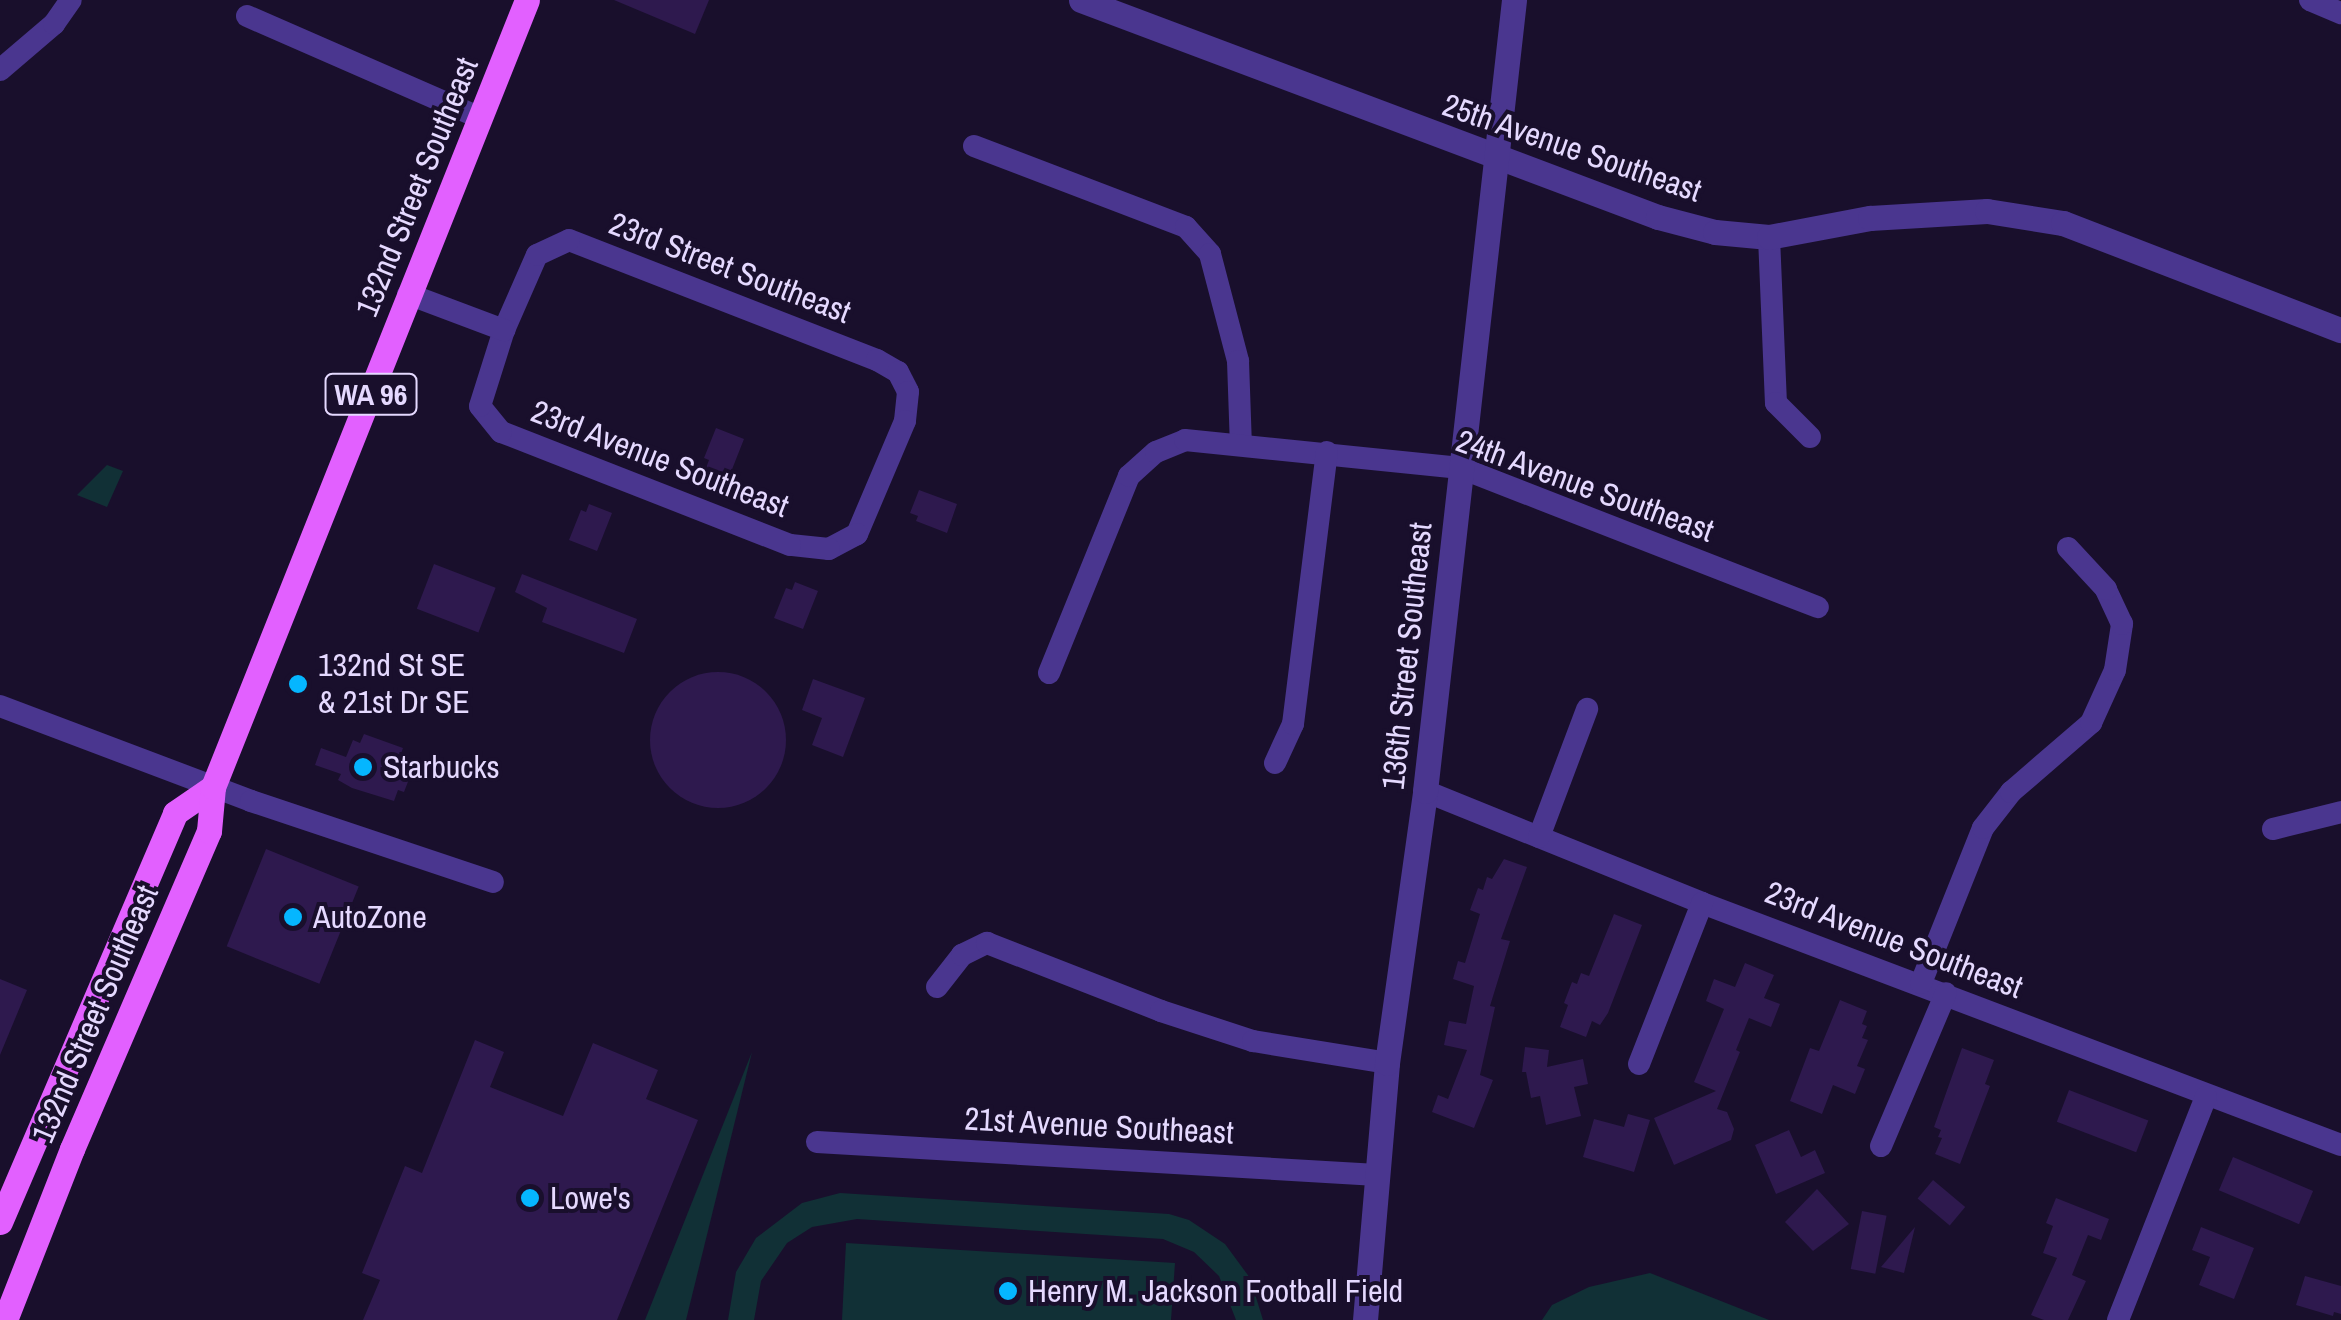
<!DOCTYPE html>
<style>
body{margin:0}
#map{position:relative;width:2341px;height:1320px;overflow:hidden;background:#190f2c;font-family:"Archivo Narrow",sans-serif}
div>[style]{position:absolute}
.green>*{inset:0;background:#113036}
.building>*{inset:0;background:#2e194e;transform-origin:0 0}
.round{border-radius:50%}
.minor>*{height:22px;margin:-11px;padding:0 11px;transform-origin:11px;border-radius:11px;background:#4a368f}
.tertiary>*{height:25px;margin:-12.5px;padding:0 12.5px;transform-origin:12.5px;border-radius:12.5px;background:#4a368f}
.primary>*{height:25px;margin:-12.5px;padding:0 12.5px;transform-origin:12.5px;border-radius:12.5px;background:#e260ff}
.dots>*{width:28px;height:28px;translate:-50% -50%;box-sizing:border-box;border:5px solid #190f2c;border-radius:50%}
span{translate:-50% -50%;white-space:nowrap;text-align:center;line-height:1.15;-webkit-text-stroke:8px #190f2c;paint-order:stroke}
.shield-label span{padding:2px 8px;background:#190f2c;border:2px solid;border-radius:8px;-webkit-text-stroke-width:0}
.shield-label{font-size:30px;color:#e5d9ff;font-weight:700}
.street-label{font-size:32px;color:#e5d9ff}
.poi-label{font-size:32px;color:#e5d9ff}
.left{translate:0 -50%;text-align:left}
</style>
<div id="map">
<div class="green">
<div style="clip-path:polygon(107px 465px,123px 471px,107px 507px,77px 495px)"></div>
<div style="clip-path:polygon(752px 1052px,686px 1320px,645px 1320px)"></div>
<div style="clip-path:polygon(840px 1193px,1169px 1214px,1189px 1220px,1225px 1244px,1250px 1278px,1263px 1320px,1236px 1320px,1219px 1276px,1194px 1252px,1163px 1239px,857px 1219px,812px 1227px,787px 1243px,761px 1281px,754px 1320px,728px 1320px,736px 1272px,756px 1238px,802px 1203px)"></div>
<div style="clip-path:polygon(846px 1243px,1175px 1263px,1171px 1320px,842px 1320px)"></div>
<div style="clip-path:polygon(1650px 1273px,1769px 1320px,1542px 1320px,1552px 1305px,1589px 1287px)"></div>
</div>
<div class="building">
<div style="clip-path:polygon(614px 0,709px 0,695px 34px)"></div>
<div style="clip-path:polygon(716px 428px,744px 439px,729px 477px,706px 468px,709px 460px,704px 458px)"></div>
<div style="clip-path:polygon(919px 490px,957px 504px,947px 533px,916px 521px,918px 516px,910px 513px)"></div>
<div style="clip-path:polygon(589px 504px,612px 513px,597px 551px,569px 540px,581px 510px,586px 512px)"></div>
<div style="left:434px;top:564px;width:66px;height:48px;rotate:21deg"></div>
<div style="clip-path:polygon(522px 574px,637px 619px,624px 653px,542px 622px,547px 608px,515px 592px)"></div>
<div style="clip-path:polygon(795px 582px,818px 591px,803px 629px,774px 618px,786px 588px,792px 590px)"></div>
<div class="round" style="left:650px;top:672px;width:136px;height:136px"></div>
<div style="clip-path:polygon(813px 679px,865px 698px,843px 757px,812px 745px,822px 718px,802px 710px)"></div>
<div style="clip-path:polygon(364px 734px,403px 748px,399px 759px,408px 762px,405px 772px,411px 774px,404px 792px,398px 790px,394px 801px,352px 788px,338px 780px,341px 774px,315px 765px,321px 748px,346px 757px,353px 740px,360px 743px)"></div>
<div style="left:266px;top:849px;width:100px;height:105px;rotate:22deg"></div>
<div style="clip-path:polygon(1504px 859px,1527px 867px,1501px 939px,1510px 941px,1490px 1006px,1495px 1007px,1480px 1075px,1493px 1080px,1474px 1128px,1432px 1112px,1438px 1095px,1448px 1099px,1467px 1050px,1444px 1045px,1449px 1021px,1466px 1024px,1474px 986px,1453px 979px,1458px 961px,1465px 963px,1480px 914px,1470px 910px,1478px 888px,1483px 890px,1487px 877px,1492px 879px)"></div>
<div style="clip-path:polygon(1614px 914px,1642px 925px,1608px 1013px,1600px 1025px,1592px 1021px,1586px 1037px,1560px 1027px,1568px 1005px,1564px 1003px,1572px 982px,1577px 984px,1581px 973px,1589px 976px)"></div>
<div style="clip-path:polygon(1745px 963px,1774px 975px,1764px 998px,1780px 1004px,1771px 1027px,1749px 1018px,1736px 1050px,1740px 1052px,1717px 1109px,1727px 1112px,1734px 1129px,1731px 1140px,1674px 1165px,1654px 1118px,1716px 1091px,1694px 1082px,1724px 1009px,1706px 1001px,1714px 979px,1735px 987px)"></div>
<div style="clip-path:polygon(0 979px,27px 990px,0 1055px)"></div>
<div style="clip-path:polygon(1840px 1000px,1867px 1011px,1862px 1024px,1867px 1026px,1862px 1038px,1868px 1040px,1857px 1066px,1865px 1069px,1855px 1094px,1833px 1085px,1822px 1114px,1790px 1101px,1810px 1048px,1819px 1051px)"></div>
<div style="clip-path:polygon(475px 1040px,504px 1052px,490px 1087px,563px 1116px,593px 1043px,658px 1070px,646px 1099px,698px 1120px,617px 1320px,363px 1320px,380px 1280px,362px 1273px,405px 1166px,422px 1173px)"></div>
<div style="clip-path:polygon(1525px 1047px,1549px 1050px,1547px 1067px,1583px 1059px,1588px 1084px,1574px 1087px,1581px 1116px,1546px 1125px,1540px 1096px,1531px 1098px,1526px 1072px,1522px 1072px)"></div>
<div style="clip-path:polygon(1962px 1048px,1994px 1060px,1985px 1084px,1990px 1086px,1960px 1164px,1935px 1154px,1942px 1138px,1938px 1137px,1941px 1130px,1934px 1127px)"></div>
<div style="left:2069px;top:1090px;width:85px;height:34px;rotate:21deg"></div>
<div style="clip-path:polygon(1628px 1114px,1650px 1120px,1634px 1172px,1583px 1157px,1594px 1119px,1624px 1127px)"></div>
<div style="clip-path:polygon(1789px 1130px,1801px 1157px,1815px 1150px,1825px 1173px,1776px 1194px,1755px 1145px)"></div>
<div style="left:2233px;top:1157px;width:87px;height:36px;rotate:23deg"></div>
<div style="left:1933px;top:1180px;width:42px;height:24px;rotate:40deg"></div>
<div style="clip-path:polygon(1817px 1189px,1849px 1224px,1813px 1251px,1785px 1222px)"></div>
<div style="clip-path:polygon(2056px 1198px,2109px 1219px,2101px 1240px,2088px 1235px,2072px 1275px,2086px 1281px,2068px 1320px,2044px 1320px,2031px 1315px,2057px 1258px,2043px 1253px,2053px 1226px,2046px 1223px)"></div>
<div style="left:1862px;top:1211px;width:25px;height:59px;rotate:11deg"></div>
<div style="clip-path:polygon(1915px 1227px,1904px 1273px,1881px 1267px)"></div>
<div style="clip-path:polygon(2201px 1227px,2254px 1248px,2234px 1299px,2199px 1285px,2210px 1257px,2192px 1250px)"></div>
<div style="clip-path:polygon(2305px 1276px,2341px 1286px,2341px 1314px,2334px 1312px,2333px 1316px,2296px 1305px)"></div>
</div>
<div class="minor">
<div style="left:2310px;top:0;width:34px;rotate:23deg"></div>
<div style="left:247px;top:16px;width:252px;rotate:23.6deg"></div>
<div style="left:0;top:70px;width:71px;rotate:-40.4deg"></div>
<div style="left:54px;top:24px;width:29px;rotate:-55deg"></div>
<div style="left:974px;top:146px;width:227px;rotate:20.9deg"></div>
<div style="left:1186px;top:227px;width:36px;rotate:48deg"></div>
<div style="left:1210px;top:254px;width:111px;rotate:75.3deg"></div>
<div style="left:1238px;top:361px;width:84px;rotate:88deg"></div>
<div style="left:1769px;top:237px;width:166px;rotate:87.6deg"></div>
<div style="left:1776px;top:403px;width:48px;rotate:45deg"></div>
<div style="left:569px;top:240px;width:331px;rotate:21.3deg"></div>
<div style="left:877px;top:360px;width:24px;rotate:30deg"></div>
<div style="left:898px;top:372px;width:22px;rotate:63deg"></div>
<div style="left:908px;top:392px;width:29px;rotate:96deg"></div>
<div style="left:905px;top:421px;width:123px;rotate:113deg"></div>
<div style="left:857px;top:534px;width:32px;rotate:152deg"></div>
<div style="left:829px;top:549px;width:39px;rotate:-174deg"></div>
<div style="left:790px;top:545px;width:310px;rotate:-158.6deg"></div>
<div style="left:501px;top:432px;width:33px;rotate:-129deg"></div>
<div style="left:480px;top:406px;width:80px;rotate:-72.5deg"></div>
<div style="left:504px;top:330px;width:82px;rotate:-66.3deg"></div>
<div style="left:537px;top:255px;width:35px;rotate:-25deg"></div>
<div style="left:408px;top:294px;width:103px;rotate:20.6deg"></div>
<div style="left:1049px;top:673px;width:213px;rotate:-67.9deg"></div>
<div style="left:1129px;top:476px;width:36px;rotate:-42deg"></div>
<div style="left:1156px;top:452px;width:31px;rotate:-22deg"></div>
<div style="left:1185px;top:440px;width:277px;rotate:5.8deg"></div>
<div style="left:1461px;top:468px;width:383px;rotate:21.3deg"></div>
<div style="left:0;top:706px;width:268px;rotate:20.7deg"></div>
<div style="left:251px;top:801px;width:255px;rotate:18.5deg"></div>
<div style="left:1275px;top:763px;width:43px;rotate:-65.2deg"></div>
<div style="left:1293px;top:724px;width:274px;rotate:-82.9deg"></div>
<div style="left:1425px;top:791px;width:299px;rotate:22deg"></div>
<div style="left:1702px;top:903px;width:683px;rotate:20.74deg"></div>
<div style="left:2273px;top:829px;width:70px;rotate:-14deg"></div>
<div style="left:1539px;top:837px;width:137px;rotate:-69.4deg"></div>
<div style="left:1921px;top:983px;width:167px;rotate:-68.2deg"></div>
<div style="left:1983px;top:828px;width:46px;rotate:-52.1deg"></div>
<div style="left:2011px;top:792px;width:106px;rotate:-40.8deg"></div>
<div style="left:2091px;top:723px;width:58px;rotate:-65.6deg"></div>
<div style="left:2115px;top:670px;width:47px;rotate:-81.3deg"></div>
<div style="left:2122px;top:624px;width:38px;rotate:-115deg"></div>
<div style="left:2106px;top:589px;width:56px;rotate:-132.8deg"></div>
<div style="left:937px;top:987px;width:41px;rotate:-52deg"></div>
<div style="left:962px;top:955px;width:28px;rotate:-26deg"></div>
<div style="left:987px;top:943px;width:187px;rotate:21.3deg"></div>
<div style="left:1161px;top:1011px;width:97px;rotate:18.1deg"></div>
<div style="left:1253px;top:1041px;width:136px;rotate:9.3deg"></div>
<div style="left:1639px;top:1064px;width:173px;rotate:-68.6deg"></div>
<div style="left:817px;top:1142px;width:561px;rotate:3.37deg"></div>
<div style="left:1881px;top:1146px;width:166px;rotate:-67deg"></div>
<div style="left:2118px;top:1320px;width:240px;rotate:-68.5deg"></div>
</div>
<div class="tertiary">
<div style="left:1081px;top:0;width:616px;rotate:20.61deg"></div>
<div style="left:1658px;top:217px;width:59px;rotate:14.7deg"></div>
<div style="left:1715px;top:232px;width:54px;rotate:5.3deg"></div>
<div style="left:1769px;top:237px;width:103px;rotate:-10.7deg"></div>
<div style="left:1870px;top:218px;width:117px;rotate:-3.4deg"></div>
<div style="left:1987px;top:211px;width:77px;rotate:9deg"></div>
<div style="left:2063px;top:223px;width:298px;rotate:21.1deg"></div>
<div style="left:1365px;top:1320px;width:258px;rotate:-85.1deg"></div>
<div style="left:1387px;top:1063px;width:275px;rotate:-82deg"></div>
<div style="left:1425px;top:791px;width:796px;rotate:-83.58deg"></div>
</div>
<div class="primary">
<div style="left:0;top:1222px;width:445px;rotate:-66.8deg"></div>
<div style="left:175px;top:813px;width:46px;rotate:-34.4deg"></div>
<div style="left:5px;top:1320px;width:184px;rotate:-68.6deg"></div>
<div style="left:72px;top:1149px;width:346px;rotate:-66.7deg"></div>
<div style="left:209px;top:831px;width:44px;rotate:-84.8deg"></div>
<div style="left:213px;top:787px;width:847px;rotate:-68.25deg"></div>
</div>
<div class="dots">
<div style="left:298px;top:684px;background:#05b6ff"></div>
<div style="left:363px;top:767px;background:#05b6ff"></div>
<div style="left:293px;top:917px;background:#05b6ff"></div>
<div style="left:530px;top:1198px;background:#05b6ff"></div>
<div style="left:1008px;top:1291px;background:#05b6ff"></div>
</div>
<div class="shield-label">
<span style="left:371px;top:394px">WA 96</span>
</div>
<div class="street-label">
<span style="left:1572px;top:148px;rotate:19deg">25th Avenue Southeast</span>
<span style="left:417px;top:187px;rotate:-68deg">132nd Street Southeast</span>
<span style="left:730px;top:268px;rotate:21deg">23rd Street Southeast</span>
<span style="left:660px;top:459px;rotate:21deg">23rd Avenue Southeast</span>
<span style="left:1585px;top:486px;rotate:20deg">24th Avenue Southeast</span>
<span style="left:1407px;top:656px;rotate:-84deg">136th Street Southeast</span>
<span style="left:1894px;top:940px;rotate:21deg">23rd Avenue Southeast</span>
<span style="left:95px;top:1014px;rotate:-67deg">132nd Street Southeast</span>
<span style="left:1099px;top:1126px;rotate:3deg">21st Avenue Southeast</span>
</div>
<div class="poi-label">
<span class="left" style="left:318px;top:684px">132nd St SE<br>&amp; 21st Dr SE</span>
<span class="left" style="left:383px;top:767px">Starbucks</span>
<span class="left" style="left:313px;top:917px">AutoZone</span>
<span class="left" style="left:550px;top:1198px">Lowe's</span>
<span class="left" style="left:1028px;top:1291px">Henry M. Jackson Football Field</span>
</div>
</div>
